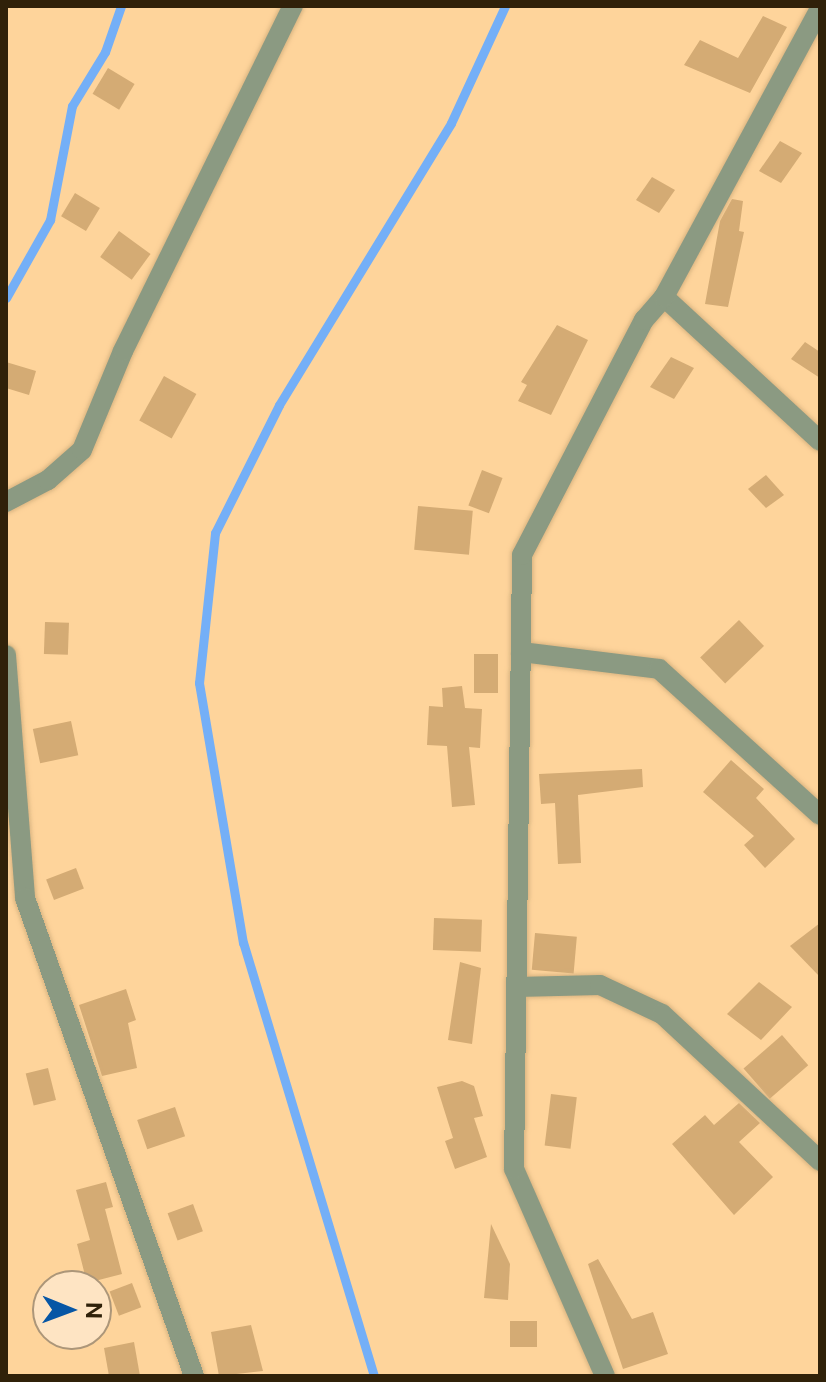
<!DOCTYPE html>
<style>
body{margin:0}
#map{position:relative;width:826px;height:1382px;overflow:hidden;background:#fed49b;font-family:"Public Sans",sans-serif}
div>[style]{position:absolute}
.stream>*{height:9px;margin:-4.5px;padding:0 4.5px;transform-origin:4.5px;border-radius:4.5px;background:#74aff7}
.building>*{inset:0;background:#d4ab74;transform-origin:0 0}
.roads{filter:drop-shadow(0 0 2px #d9b481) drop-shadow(0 0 2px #d9b481)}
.minor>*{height:20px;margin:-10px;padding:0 10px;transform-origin:10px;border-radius:10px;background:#8b9a82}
span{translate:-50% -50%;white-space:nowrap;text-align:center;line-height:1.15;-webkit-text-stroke:6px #fee4c3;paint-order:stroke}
.frame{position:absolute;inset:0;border:8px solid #302109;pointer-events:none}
.north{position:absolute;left:32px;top:1270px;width:80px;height:80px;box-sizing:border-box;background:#fee4c3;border:2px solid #ac9679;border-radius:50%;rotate:91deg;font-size:22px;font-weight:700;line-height:32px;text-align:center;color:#302109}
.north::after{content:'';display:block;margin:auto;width:28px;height:36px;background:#0756a5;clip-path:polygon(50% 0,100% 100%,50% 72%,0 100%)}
</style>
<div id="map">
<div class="stream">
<div style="left:6px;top:298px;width:90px;rotate:-60.6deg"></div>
<div style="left:50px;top:220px;width:116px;rotate:-79.1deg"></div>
<div style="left:72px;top:106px;width:63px;rotate:-58.6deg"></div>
<div style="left:105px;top:52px;width:49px;rotate:-70.8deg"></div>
<div style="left:374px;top:1376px;width:452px;rotate:-106.8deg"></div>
<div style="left:243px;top:943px;width:264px;rotate:-99.6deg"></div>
<div style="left:199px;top:683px;width:151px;rotate:-83.9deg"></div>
<div style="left:215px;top:533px;width:143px;rotate:-63.4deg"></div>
<div style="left:279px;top:405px;width:330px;rotate:-58.6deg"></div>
<div style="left:451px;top:123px;width:129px;rotate:-65.2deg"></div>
</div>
<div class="building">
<div style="clip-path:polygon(763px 16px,787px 27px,750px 93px,684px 65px,700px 40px,738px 58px)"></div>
<div style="left:108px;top:68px;width:31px;height:30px;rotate:31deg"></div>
<div style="clip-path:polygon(780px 141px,802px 153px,781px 183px,759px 171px)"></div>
<div style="clip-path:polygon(652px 177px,675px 190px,659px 213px,636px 200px)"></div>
<div style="left:75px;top:193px;width:29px;height:27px;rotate:31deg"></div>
<div style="clip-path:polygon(732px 199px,743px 201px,739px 231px,744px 232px,728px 307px,705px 304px,720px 221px)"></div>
<div style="left:119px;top:231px;width:39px;height:32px;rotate:36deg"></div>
<div style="clip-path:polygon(557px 325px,588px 340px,551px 415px,518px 401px,527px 385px,521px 382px)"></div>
<div style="clip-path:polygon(805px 342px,820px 352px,820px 378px,791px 359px)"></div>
<div style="clip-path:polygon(671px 357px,694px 368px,674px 399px,650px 387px)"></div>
<div style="clip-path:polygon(6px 362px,36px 371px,29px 395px,6px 388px)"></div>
<div style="left:164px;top:376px;width:37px;height:51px;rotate:29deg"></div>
<div style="left:482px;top:470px;width:22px;height:38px;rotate:21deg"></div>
<div style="clip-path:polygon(766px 475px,784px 495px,766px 508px,748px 489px)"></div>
<div style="left:418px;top:506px;width:55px;height:44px;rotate:5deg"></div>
<div style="left:739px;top:620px;width:36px;height:54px;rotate:46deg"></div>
<div style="left:45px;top:622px;width:24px;height:32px;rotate:2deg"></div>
<div style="left:474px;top:654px;width:24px;height:39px"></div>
<div style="clip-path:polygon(462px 686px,465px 708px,482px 709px,480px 748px,469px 747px,475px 805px,452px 807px,447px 746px,427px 745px,429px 706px,443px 707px,442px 688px)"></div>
<div style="left:71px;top:721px;width:35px;height:39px;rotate:78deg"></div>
<div style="clip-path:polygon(731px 760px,764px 789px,756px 798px,795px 839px,765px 868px,744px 845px,754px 836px,703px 792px)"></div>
<div style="clip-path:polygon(642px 769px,643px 787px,578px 795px,581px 863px,558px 864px,555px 803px,541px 804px,539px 774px)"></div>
<div style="left:76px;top:868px;width:22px;height:32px;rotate:69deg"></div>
<div style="left:434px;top:918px;width:48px;height:32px;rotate:2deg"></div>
<div style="clip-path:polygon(820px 923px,820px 977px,790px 946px)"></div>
<div style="left:535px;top:933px;width:42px;height:37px;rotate:5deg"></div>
<div style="clip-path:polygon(460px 962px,481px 968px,472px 1044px,448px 1040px)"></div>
<div style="clip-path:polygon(759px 982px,792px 1007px,761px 1040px,727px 1014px)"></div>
<div style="clip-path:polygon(126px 989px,136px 1020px,128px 1023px,137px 1068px,102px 1076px,79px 1005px)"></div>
<div style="left:782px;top:1035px;width:40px;height:51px;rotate:49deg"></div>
<div style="left:48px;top:1068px;width:33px;height:23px;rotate:76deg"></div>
<div style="clip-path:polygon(462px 1081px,474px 1086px,483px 1116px,474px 1118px,487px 1157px,455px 1169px,445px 1141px,453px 1138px,437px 1087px)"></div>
<div style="left:551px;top:1094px;width:26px;height:52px;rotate:7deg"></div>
<div style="clip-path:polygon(739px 1103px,760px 1123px,739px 1142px,773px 1177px,734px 1215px,672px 1144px,705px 1115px,714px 1125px)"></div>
<div style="left:175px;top:1107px;width:31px;height:40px;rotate:71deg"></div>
<div style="clip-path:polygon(106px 1182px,113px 1207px,105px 1209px,122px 1274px,87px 1283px,77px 1244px,90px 1240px,76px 1190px)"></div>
<div style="left:193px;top:1204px;width:29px;height:27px;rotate:70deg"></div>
<div style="clip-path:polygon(491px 1224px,510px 1264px,508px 1300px,484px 1298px)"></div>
<div style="clip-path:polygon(598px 1259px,632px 1319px,653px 1312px,668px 1354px,623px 1369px,588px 1264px)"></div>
<div style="left:132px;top:1283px;width:26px;height:24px;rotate:69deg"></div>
<div style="left:510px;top:1321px;width:27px;height:26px"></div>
<div style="clip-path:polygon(251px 1325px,263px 1371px,219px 1376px,211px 1332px)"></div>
<div style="clip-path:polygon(134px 1342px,140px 1376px,109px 1376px,104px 1348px)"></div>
</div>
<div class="roads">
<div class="minor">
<div style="left:664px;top:297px;width:212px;rotate:42.7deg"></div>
<div style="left:6px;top:502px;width:47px;rotate:-27.6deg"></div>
<div style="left:48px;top:480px;width:45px;rotate:-41.4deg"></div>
<div style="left:82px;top:450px;width:107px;rotate:-67.5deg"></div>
<div style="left:123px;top:351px;width:385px;rotate:-63.8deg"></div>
<div style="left:521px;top:652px;width:139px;rotate:7deg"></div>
<div style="left:659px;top:669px;width:217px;rotate:42.2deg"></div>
<div style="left:6px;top:655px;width:244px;rotate:85.5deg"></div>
<div style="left:25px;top:898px;width:507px;rotate:70.53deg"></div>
<div style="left:516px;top:987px;width:84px;rotate:-1.4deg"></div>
<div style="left:600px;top:985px;width:68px;rotate:25.1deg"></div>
<div style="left:662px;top:1014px;width:216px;rotate:42.9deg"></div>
<div style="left:605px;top:1376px;width:226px;rotate:-113.7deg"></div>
<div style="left:514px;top:1169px;width:614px;rotate:-89.25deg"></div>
<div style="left:522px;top:555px;width:265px;rotate:-62.6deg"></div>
<div style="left:644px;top:320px;width:30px;rotate:-49deg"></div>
<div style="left:664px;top:297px;width:328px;rotate:-61.6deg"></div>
</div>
</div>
<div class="frame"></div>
<div class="north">N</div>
</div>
